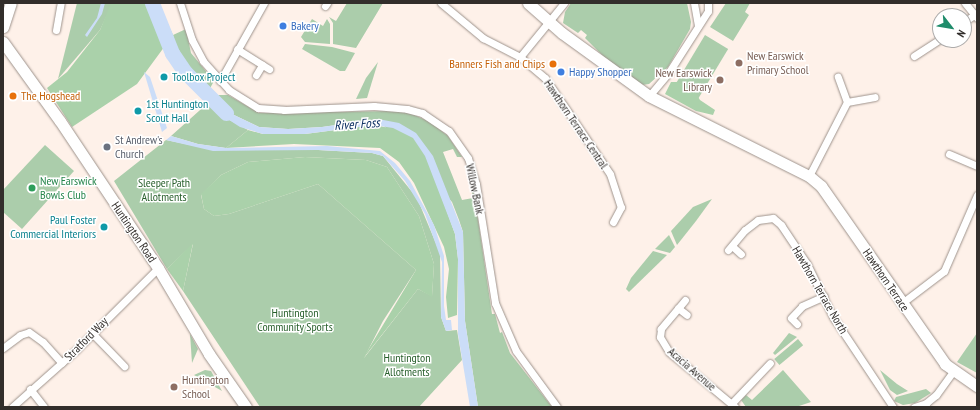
<!DOCTYPE html>
<style>
body{margin:0}
#map{position:relative;width:980px;height:410px;overflow:hidden;background:#fef1e9;font-family:"PT Sans Narrow",sans-serif}
div>[style]{position:absolute}
.green>*{inset:0;background:#abcdab;transform-origin:0 0}
.forest>*{inset:0;background:#aad1aa}
.water>*{inset:0;background:#cbddf8}
.river>*{height:15px;margin:-7.5px;padding:0 7.5px;transform-origin:7.5px;border-radius:7.5px;background:#cbddf8}
.roads{filter:drop-shadow(0 0 1px #9e938c) drop-shadow(0 0 1px #9e938c)}
.street>*{height:7px;margin:-3.5px;padding:0 3.5px;transform-origin:3.5px;border-radius:3.5px;background:#fff}
.secondary>*{height:11px;margin:-5.5px;padding:0 5.5px;transform-origin:5.5px;border-radius:5.5px;background:#fff}
.dots>*{width:11px;height:11px;translate:-50% -50%;box-sizing:border-box;border:2px solid #fff;border-radius:50%}
span{translate:-50% -50%;white-space:nowrap;text-align:center;line-height:1.15;-webkit-text-stroke:3px #fff;paint-order:stroke}
.shop-label{font-size:12px;color:#366cbe}
.left{translate:0 -50%;text-align:left}
.education-label{font-size:12px;color:#785e54}
.right{translate:-100% -50%;text-align:right}
.food-label{font-size:12px;color:#c56008}
.culture-label{font-size:12px;color:#0d838f}
.street-label{font-size:12px;color:#322e2b}
.worship-label{font-size:12px;color:#5b616d}
.leisure-label{font-size:12px;color:#27864d}
.park-label{font-size:12px;color:#285f2c}
.water-label{font-size:13px;color:#0b2e61;font-style:italic}
.frame{position:absolute;inset:0;border:4px solid #322e2b;pointer-events:none}
.north{position:absolute;left:932px;top:8px;width:40px;height:40px;box-sizing:border-box;background:#fff;border:1px solid #adabaa;border-radius:50%;rotate:121deg;font-size:11px;font-weight:700;line-height:16px;text-align:center;color:#322e2b}
.north::after{content:'';display:block;margin:auto;width:14px;height:18px;background:#1f8c6b;clip-path:polygon(50% 0,100% 100%,50% 72%,0 100%)}
</style>
<div id="map">
<div class="green">
<div style="clip-path:polygon(77px 3px,112px 4px,100px 30px,58px 79px)"></div>
<div style="clip-path:polygon(347px 3px,383px 3px,356px 48px,333px 44px,333px 23px,329px 17px,336px 21px)"></div>
<div style="clip-path:polygon(571px 3px,687px 3px,691px 22px,690px 29px,668px 67px,649px 84px,642px 85px,603px 56px,585px 38px,587px 35px,581px 30px,578px 33px,563px 23px,565px 12px)"></div>
<div style="clip-path:polygon(726px 3px,750px 3px,745px 12px,749px 15px,733px 41px,710px 27px)"></div>
<div style="clip-path:polygon(312px 19px,323px 26px,327px 19px,330px 24px,330px 44px,305px 42px,301px 37px)"></div>
<div style="clip-path:polygon(186px 29px,191px 53px,214px 81px,208px 92px,203px 83px,188px 69px,175px 45px,173px 35px)"></div>
<div style="left:705px;top:35px;width:27px;height:58px;rotate:31deg"></div>
<div style="clip-path:polygon(305px 44px,332px 47px,355px 53px,345px 71px,340px 71px,302px 49px)"></div>
<div style="clip-path:polygon(378px 62px,367px 98px,356px 99px,366px 78px)"></div>
<div style="clip-path:polygon(216px 95px,228px 95px,259px 113px,394px 111px,410px 113px,430px 122px,448px 136px,462px 157px,457px 157px,453px 149px,443px 152px,462px 200px,473px 198px,472px 192px,474px 192px,492px 314px,495px 314px,500px 333px,502px 332px,510px 353px,552px 407px,478px 407px,465px 321px,463px 232px,459px 220px,452px 202px,378px 119px,322px 127px,288px 129px,259px 127px,232px 114px,213px 97px)"></div>
<div style="clip-path:polygon(209px 102px,226px 118px,248px 130px,226px 148px,198px 144px,171px 136px)"></div>
<div style="clip-path:polygon(evenodd,166px 140px,195px 146px,240px 150px,318px 150px,372px 153px,383px 156px,417px 198px,440px 253px,441px 317px,446px 331px,457px 330px,462px 360px,419px 407px,260px 407px,183px 291px,193px 244px,167px 269px,114px 181px,166px 140px,305px 157px,366px 160px,387px 167px,419px 216px,434px 264px,432px 296px,418px 289px,364px 358px,383px 321px,416px 270px,318px 184px,229px 214px,214px 216px,204px 209px,201px 195px,221px 175px,248px 162px,305px 157px)"></div>
<div style="clip-path:polygon(45px 145px,74px 171px,22px 229px,3px 212px,3px 190px)"></div>
<div style="clip-path:polygon(712px 199px,696px 221px,677px 245px,671px 231px,693px 207px)"></div>
<div style="clip-path:polygon(669px 235px,675px 247px,670px 253px,655px 249px)"></div>
<div style="clip-path:polygon(653px 251px,667px 255px,629px 292px,626px 289px,631px 278px)"></div>
<div style="clip-path:polygon(789px 333px,797px 337px,775px 355px,773px 353px)"></div>
<div style="clip-path:polygon(977px 333px,977px 373px,957px 362px)"></div>
<div style="clip-path:polygon(190px 334px,198px 349px,192px 363px)"></div>
<div style="left:798px;top:339px;width:8px;height:31px;rotate:50deg"></div>
<div style="clip-path:polygon(205px 370px,211px 371px,222px 391px,194px 375px)"></div>
<div style="clip-path:polygon(783px 370px,811px 402px,796px 407px,746px 407px,741px 400px,746px 395px,752px 400px)"></div>
<div style="clip-path:polygon(880px 370px,897px 384px,908px 391px,897px 395px,890px 390px)"></div>
<div style="clip-path:polygon(926px 389px,931px 393px,915px 403px,903px 405px,894px 401px,896px 397px)"></div>
</div>
<div class="forest">
<div style="clip-path:polygon(111px 3px,158px 3px,173px 35px,137px 84px,72px 127px,47px 88px,67px 72px,100px 30px)"></div>
<div style="clip-path:polygon(671px 82px,678px 82px,695px 92px,700px 100px,715px 110px,713px 115px,696px 111px,665px 94px)"></div>
<div style="clip-path:polygon(374px 125px,410px 132px,425px 156px,436px 181px,455px 234px,458px 259px,457px 315px,448px 318px,446px 297px,449px 269px,444px 247px,414px 183px,399px 162px,380px 148px,294px 144px,226px 148px,248px 130px,263px 134px,305px 134px)"></div>
<div style="clip-path:polygon(305px 157px,366px 160px,387px 167px,419px 216px,434px 264px,432px 297px,418px 289px,362px 360px,416px 270px,318px 184px,229px 214px,214px 216px,204px 209px,201px 194px,221px 175px,248px 162px)"></div>
<div style="clip-path:polygon(193px 243px,183px 291px,167px 269px)"></div>
</div>
<div class="water">
<div style="clip-path:polygon(101px 3px,105px 3px,102px 14px,87px 37px,85px 35px,97px 18px)"></div>
<div style="clip-path:polygon(144px 72px,150px 77px,167px 128px,162px 132px)"></div>
<div style="clip-path:polygon(213px 97px,232px 114px,259px 127px,288px 129px,322px 127px,378px 119px,399px 123px,416px 133px,433px 156px,463px 232px,465px 321px,478px 407px,470px 407px,458px 334px,458px 259px,455px 234px,425px 156px,413px 138px,393px 128px,374px 125px,305px 134px,263px 134px,240px 127px,226px 118px,209px 102px)"></div>
<div style="clip-path:polygon(171px 136px,198px 144px,226px 148px,327px 146px,380px 151px,395px 163px,410px 181px,434px 225px,444px 256px,444px 306px,446px 320px,451px 320px,452px 330px,446px 331px,441px 317px,442px 262px,425px 214px,405px 181px,383px 156px,372px 153px,318px 150px,213px 151px,166px 140px)"></div>
</div>
<div class="river">
<div style="left:152px;top:3px;width:54px;rotate:68.2deg"></div>
<div style="left:172px;top:53px;width:23px;rotate:56deg"></div>
<div style="left:185px;top:72px;width:58px;rotate:45deg"></div>
</div>
<div class="roads">
<div class="street">
<div style="left:180px;top:3px;width:39px;rotate:72deg"></div>
<div style="left:192px;top:40px;width:24px;rotate:62deg"></div>
<div style="left:203px;top:61px;width:39px;rotate:48deg"></div>
<div style="left:229px;top:90px;width:34px;rotate:32deg"></div>
<div style="left:258px;top:108px;width:26px;rotate:4deg"></div>
<div style="left:284px;top:110px;width:90px;rotate:-2.5deg"></div>
<div style="left:374px;top:106px;width:33px;rotate:5deg"></div>
<div style="left:407px;top:109px;width:16px;rotate:15deg"></div>
<div style="left:422px;top:113px;width:32px;rotate:34deg"></div>
<div style="left:449px;top:131px;width:33px;rotate:55deg"></div>
<div style="left:468px;top:158px;width:27px;rotate:73deg"></div>
<div style="left:476px;top:184px;width:121px;rotate:80.9deg"></div>
<div style="left:495px;top:303px;width:52px;rotate:66.4deg"></div>
<div style="left:516px;top:351px;width:69px;rotate:53.8deg"></div>
<div style="left:441px;top:3px;width:55px;rotate:39.8deg"></div>
<div style="left:483px;top:38px;width:42px;rotate:27.2deg"></div>
<div style="left:520px;top:57px;width:33px;rotate:40deg"></div>
<div style="left:545px;top:78px;width:116px;rotate:55.9deg"></div>
<div style="left:610px;top:174px;width:35px;rotate:72deg"></div>
<div style="left:621px;top:207px;width:17px;rotate:118deg"></div>
<div style="left:694px;top:3px;width:23px;rotate:80deg"></div>
<div style="left:965px;top:3px;width:19px;rotate:51deg"></div>
<div style="left:325px;top:6px;width:4px;rotate:-56deg"></div>
<div style="left:964px;top:22px;width:16px;rotate:-35deg"></div>
<div style="left:56px;top:30px;width:27px;rotate:-80deg"></div>
<div style="left:237px;top:49px;width:38px;rotate:32deg"></div>
<div style="left:914px;top:56px;width:31px;rotate:-33deg"></div>
<div style="left:520px;top:57px;width:70px;rotate:-50.8deg"></div>
<div style="left:256px;top:75px;width:12px;rotate:-59deg"></div>
<div style="left:220px;top:81px;width:90px;rotate:-60.6deg"></div>
<div style="left:649px;top:96px;width:31px;rotate:-50deg"></div>
<div style="left:669px;top:72px;width:72px;rotate:-57.4deg"></div>
<div style="left:708px;top:11px;width:8px;rotate:-90deg"></div>
<div style="left:847px;top:102px;width:28px;rotate:-10deg"></div>
<div style="left:949px;top:154px;width:30px;rotate:23deg"></div>
<div style="left:809px;top:176px;width:83px;rotate:-62.8deg"></div>
<div style="left:847px;top:102px;width:27px;rotate:-110deg"></div>
<div style="left:732px;top:246px;width:12px;rotate:42deg"></div>
<div style="left:728px;top:250px;width:26px;rotate:-50deg"></div>
<div style="left:745px;top:230px;width:16px;rotate:-38deg"></div>
<div style="left:758px;top:220px;width:15px;rotate:-8deg"></div>
<div style="left:773px;top:218px;width:11px;rotate:41deg"></div>
<div style="left:781px;top:225px;width:47px;rotate:56.3deg"></div>
<div style="left:807px;top:264px;width:59px;rotate:63.9deg"></div>
<div style="left:833px;top:317px;width:108px;rotate:56.3deg"></div>
<div style="left:685px;top:300px;width:38px;rotate:130deg"></div>
<div style="left:661px;top:329px;width:8px;rotate:97deg"></div>
<div style="left:660px;top:337px;width:17px;rotate:59deg"></div>
<div style="left:669px;top:352px;width:86px;rotate:39.8deg"></div>
<div style="left:902px;top:303px;width:53px;rotate:-37.3deg"></div>
<div style="left:944px;top:271px;width:83px;rotate:-66.5deg"></div>
<div style="left:678px;top:308px;width:11px;rotate:38deg"></div>
<div style="left:797px;top:324px;width:8px;rotate:-135deg"></div>
<div style="left:791px;top:318px;width:16px;rotate:-47deg"></div>
<div style="left:802px;top:306px;width:24px;rotate:-24deg"></div>
<div style="left:93px;top:334px;width:45px;rotate:45.9deg"></div>
<div style="left:3px;top:348px;width:21px;rotate:-37deg"></div>
<div style="left:20px;top:335px;width:9px;rotate:-18deg"></div>
<div style="left:29px;top:332px;width:17px;rotate:36deg"></div>
<div style="left:43px;top:342px;width:28px;rotate:48deg"></div>
<div style="left:30px;top:389px;width:23px;rotate:52deg"></div>
<div style="left:732px;top:403px;width:55px;rotate:-46.5deg"></div>
<div style="left:12px;top:407px;width:87px;rotate:-41.7deg"></div>
<div style="left:77px;top:349px;width:115px;rotate:-45deg"></div>
<div style="left:914px;top:407px;width:13px;rotate:-18deg"></div>
<div style="left:926px;top:403px;width:13px;rotate:-39deg"></div>
<div style="left:936px;top:395px;width:29px;rotate:-54deg"></div>
</div>
<div class="secondary">
<div style="left:528px;top:3px;width:45px;rotate:41.4deg"></div>
<div style="left:562px;top:33px;width:107px;rotate:35.9deg"></div>
<div style="left:649px;top:96px;width:179px;rotate:26.6deg"></div>
<div style="left:809px;top:176px;width:16px;rotate:40deg"></div>
<div style="left:821px;top:186px;width:217px;rotate:55.1deg"></div>
<div style="left:945px;top:364px;width:39px;rotate:35deg"></div>
<div style="left:3px;top:27px;width:25px;rotate:-72deg"></div>
<div style="left:3px;top:42px;width:97px;rotate:54.2deg"></div>
<div style="left:60px;top:121px;width:177px;rotate:56.3deg"></div>
<div style="left:158px;top:268px;width:100px;rotate:59.3deg"></div>
<div style="left:209px;top:354px;width:65px;rotate:55.1deg"></div>
</div>
</div>
<div class="dots">
<div style="left:283px;top:26px;background:#3f7fe0"></div>
<div style="left:739px;top:63px;background:#8d6e63"></div>
<div style="left:553px;top:64px;background:#e8710a"></div>
<div style="left:561px;top:72px;background:#3f7fe0"></div>
<div style="left:164px;top:77px;background:#0f9aa8"></div>
<div style="left:720px;top:80px;background:#8d6e63"></div>
<div style="left:13px;top:96px;background:#e8710a"></div>
<div style="left:138px;top:111px;background:#0f9aa8"></div>
<div style="left:107px;top:147px;background:#6b7280"></div>
<div style="left:32px;top:188px;background:#2e9e5b"></div>
<div style="left:104px;top:227px;background:#0f9aa8"></div>
<div style="left:174px;top:387px;background:#8d6e63"></div>
</div>
<div class="shop-label">
<span class="left" style="left:291px;top:26px">Bakery</span>
<span class="left" style="left:569px;top:72px">Happy Shopper</span>
</div>
<div class="education-label">
<span class="left" style="left:747px;top:63px">New Earswick<br>Primary School</span>
<span class="right" style="left:712px;top:80px">New Earswick<br>Library</span>
<span class="left" style="left:182px;top:387px">Huntington<br>School</span>
</div>
<div class="food-label">
<span class="right" style="left:545px;top:64px">Banners Fish and Chips</span>
<span class="left" style="left:21px;top:96px">The Hogshead</span>
</div>
<div class="culture-label">
<span class="left" style="left:172px;top:77px">Toolbox Project</span>
<span class="left" style="left:146px;top:111px">1st Huntington<br>Scout Hall</span>
<span class="right" style="left:96px;top:227px">Paul Foster<br>Commercial Interiors</span>
</div>
<div class="street-label">
<span style="left:576px;top:124px;rotate:56deg">Hawthorn Terrace Central</span>
<span style="left:475px;top:189px;rotate:78deg">Willow Bank</span>
<span style="left:134px;top:232px;rotate:56deg">Huntington Road</span>
<span style="left:886px;top:280px;rotate:56deg">Hawthorn Terrace</span>
<span style="left:820px;top:290px;rotate:60deg">Hawthorn Terrace North</span>
<span style="left:86px;top:339px;rotate:-45deg">Stratford Way</span>
<span style="left:692px;top:369px;rotate:41deg">Acacia Avenue</span>
</div>
<div class="worship-label">
<span class="left" style="left:115px;top:147px">St Andrew's<br>Church</span>
</div>
<div class="leisure-label">
<span class="left" style="left:40px;top:188px">New Earswick<br>Bowls Club</span>
</div>
<div class="park-label">
<span style="left:164px;top:190px">Sleeper Path<br>Allotments</span>
<span style="left:295px;top:320px">Huntington<br>Community Sports</span>
<span style="left:407px;top:365px">Huntington<br>Allotments</span>
</div>
<div class="water-label">
<span style="left:357px;top:125px;rotate:-4deg">River Foss</span>
</div>
<div class="frame"></div>
<div class="north">N</div>
</div>
